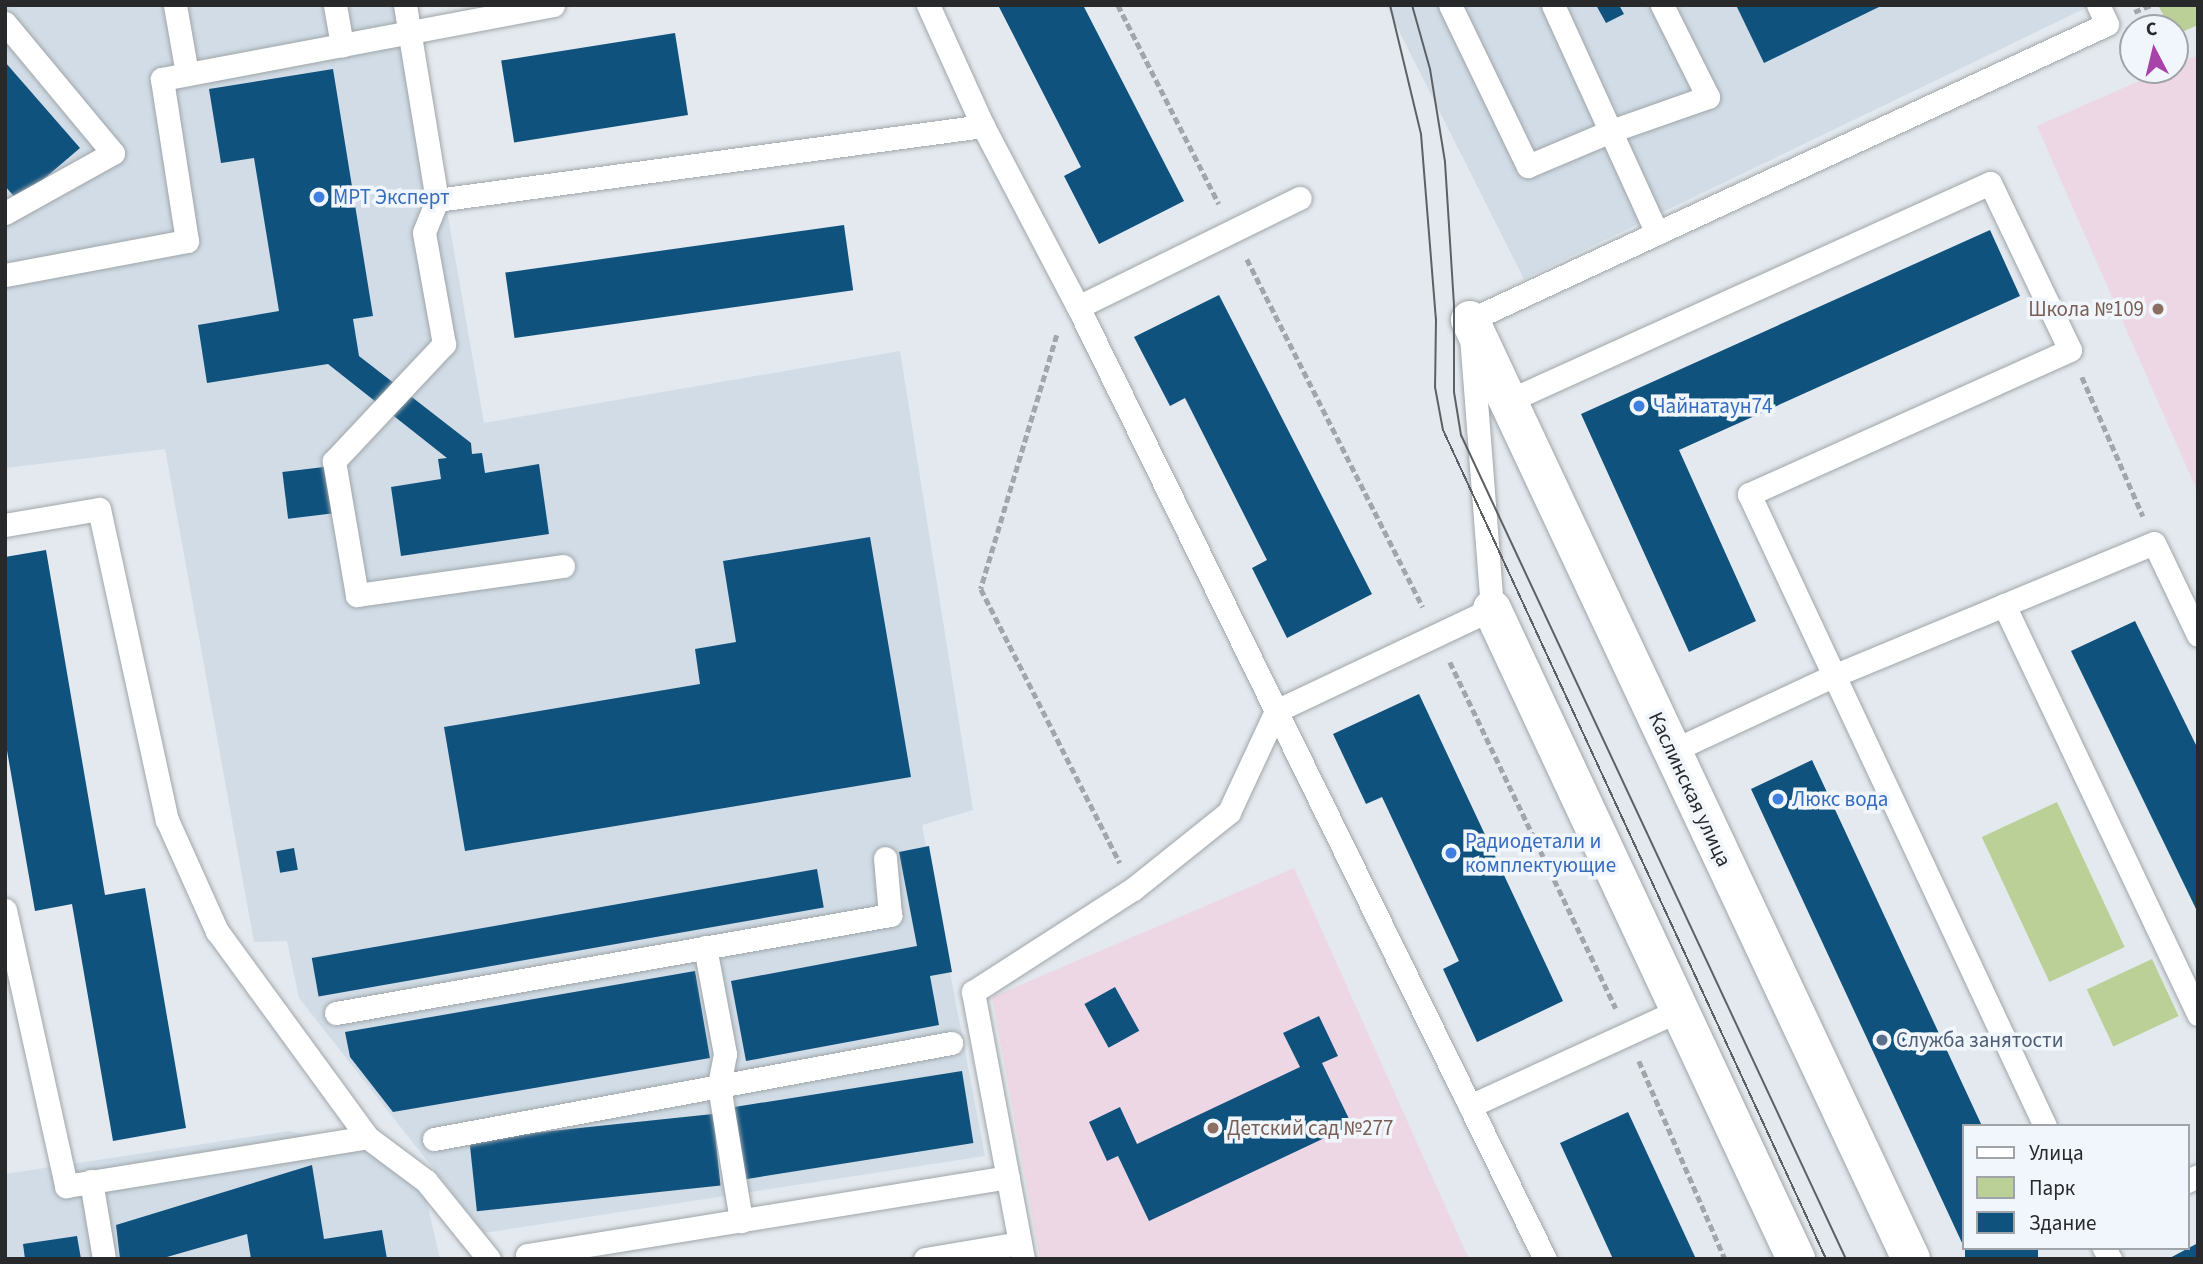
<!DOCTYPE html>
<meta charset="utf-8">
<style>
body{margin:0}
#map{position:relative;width:2203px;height:1264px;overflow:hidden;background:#e3e9ee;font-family:"Source Sans 3",sans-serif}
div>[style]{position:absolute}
.built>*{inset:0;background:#d1dce6}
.education>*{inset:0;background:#edd7e5}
.green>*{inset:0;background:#bad096;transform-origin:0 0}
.building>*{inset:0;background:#0f527e;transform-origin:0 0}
.path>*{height:4.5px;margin-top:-2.25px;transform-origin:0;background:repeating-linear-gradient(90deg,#a2a6aa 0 7px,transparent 0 10.5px)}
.roads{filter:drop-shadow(0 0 2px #9fa5a9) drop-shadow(0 0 2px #9fa5a9)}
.service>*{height:23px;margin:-11.5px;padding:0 11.5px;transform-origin:11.5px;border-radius:11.5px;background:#fff}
.secondary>*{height:38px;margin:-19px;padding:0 19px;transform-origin:19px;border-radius:19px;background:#fff}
.tram>*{height:2px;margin:-1px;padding:0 1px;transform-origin:1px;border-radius:1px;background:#5e6164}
.dots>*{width:19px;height:19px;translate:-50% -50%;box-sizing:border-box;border:4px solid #f0f6fb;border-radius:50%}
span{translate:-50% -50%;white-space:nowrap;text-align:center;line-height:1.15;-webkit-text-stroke:7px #f0f6fb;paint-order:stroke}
.shop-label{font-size:21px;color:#366cbe}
.left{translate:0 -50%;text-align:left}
.education-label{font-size:21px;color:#785e54}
.right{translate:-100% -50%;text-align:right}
.street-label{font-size:21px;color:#27292b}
.service-label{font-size:21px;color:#4e5e75}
.frame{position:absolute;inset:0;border:7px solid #27292b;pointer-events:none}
.legend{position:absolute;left:1962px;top:1124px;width:228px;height:126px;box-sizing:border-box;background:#f0f6fb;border:2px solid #a0a4a8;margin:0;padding:9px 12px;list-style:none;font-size:21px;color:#27292b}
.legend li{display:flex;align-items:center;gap:14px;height:35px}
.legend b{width:35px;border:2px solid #a0a4a8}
.north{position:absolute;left:2119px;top:14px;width:70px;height:70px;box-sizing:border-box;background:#f0f6fb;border:2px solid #a0a4a8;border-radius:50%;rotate:353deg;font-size:19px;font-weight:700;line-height:28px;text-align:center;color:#27292b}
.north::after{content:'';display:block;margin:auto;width:24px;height:32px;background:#a743a9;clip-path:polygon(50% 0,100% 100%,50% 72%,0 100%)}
</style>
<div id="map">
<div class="built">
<div style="clip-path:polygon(5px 5px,411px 5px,484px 423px,900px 351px,973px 810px,922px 825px,985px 1156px,484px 1233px,299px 998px,287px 941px,254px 942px,165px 449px,5px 468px)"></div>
<div style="clip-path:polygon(1386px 5px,2092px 5px,1524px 279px)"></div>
<div style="clip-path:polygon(289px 1131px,417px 1159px,440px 1259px,5px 1259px,5px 1174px)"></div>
</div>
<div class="education">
<div style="clip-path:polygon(2198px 55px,2198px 493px,2037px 126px,2164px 70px,2175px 70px,2175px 65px)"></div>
<div style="clip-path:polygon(1294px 868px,1469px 1259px,1040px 1259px,992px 997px)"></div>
</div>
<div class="green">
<div style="clip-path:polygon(2158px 5px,2198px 5px,2198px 25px,2175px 35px,2175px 28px,2170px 28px)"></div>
<div style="left:2057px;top:802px;width:160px;height:83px;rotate:65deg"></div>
<div style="left:2152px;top:959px;width:63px;height:72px;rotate:65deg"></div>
</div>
<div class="building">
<div style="clip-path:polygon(998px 5px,1083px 5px,1184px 201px,1099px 244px,1064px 176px,1081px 167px)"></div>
<div style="clip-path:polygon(1596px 5px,1619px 5px,1624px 14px,1606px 23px)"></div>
<div style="clip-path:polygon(1736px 5px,1883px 5px,1764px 63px)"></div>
<div style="left:675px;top:33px;width:83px;height:176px;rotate:81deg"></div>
<div style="clip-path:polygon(5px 62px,80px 148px,18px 201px,5px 186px)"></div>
<div style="clip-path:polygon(333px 69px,373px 316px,353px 319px,359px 356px,471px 443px,472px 454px,482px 453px,485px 473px,539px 464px,549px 534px,401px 556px,391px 487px,441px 479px,438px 459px,447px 458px,328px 364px,207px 383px,198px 325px,279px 311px,254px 158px,221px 163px,209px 89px)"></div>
<div style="left:844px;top:225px;width:66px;height:342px;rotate:82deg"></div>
<div style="clip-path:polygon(1990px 230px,2020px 296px,1679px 450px,1756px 621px,1689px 652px,1581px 414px)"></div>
<div style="clip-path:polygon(1219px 295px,1372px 594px,1287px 638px,1252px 568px,1267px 560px,1185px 398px,1170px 406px,1134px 337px)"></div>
<div style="left:332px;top:466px;width:47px;height:50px;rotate:83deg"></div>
<div style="clip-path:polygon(870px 537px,911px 777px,465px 851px,444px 727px,700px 684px,695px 649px,736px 642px,723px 561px)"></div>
<div style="clip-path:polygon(46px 550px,105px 895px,145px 888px,186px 1128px,113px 1141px,72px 904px,35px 911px,5px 739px,5px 557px)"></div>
<div style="clip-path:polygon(2135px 621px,2198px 749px,2198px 913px,2071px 651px)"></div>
<div style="clip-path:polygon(1419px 694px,1563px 1001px,1477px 1042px,1443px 969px,1459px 961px,1382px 797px,1366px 804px,1333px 734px)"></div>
<div style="clip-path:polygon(1812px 760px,1982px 1126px,1963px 1126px,1963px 1245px,1751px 789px)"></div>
<div style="clip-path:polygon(929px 846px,952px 972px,930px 976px,939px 1025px,746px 1061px,731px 981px,917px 946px,899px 852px)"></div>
<div style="left:294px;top:848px;width:22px;height:18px;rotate:80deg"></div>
<div style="left:817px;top:869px;width:39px;height:513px;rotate:80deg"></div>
<div style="clip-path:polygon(695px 971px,710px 1058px,393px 1112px,350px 1057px,345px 1032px)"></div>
<div style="left:1115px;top:987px;width:50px;height:35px;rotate:61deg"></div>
<div style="clip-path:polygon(1319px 1016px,1338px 1056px,1322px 1063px,1352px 1125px,1149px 1221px,1118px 1156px,1107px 1161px,1089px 1122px,1120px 1107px,1137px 1144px,1300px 1067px,1283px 1033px)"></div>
<div style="left:962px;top:1071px;width:73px;height:232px;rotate:81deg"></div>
<div style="clip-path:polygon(1628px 1112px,1696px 1259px,1613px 1259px,1560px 1143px)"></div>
<div style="left:713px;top:1114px;width:72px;height:245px;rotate:84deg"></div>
<div style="clip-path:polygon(312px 1165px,324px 1239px,382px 1230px,387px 1259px,251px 1259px,247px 1234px,160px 1259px,120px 1259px,116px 1225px)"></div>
<div style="clip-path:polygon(77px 1236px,81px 1259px,25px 1259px,23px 1244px)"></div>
<div style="clip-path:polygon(2198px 1243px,2198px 1259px,2168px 1259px)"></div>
<div style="left:1965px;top:1248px;width:73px;height:12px"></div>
</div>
<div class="path">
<div style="left:1118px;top:5px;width:223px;rotate:63.1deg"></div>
<div style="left:2134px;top:12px;width:18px;rotate:-22deg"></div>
<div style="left:1247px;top:259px;width:390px;rotate:63.2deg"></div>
<div style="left:1057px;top:335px;width:265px;rotate:106.7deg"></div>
<div style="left:981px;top:589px;width:307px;rotate:63.1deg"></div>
<div style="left:2082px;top:377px;width:152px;rotate:66.3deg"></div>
<div style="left:1450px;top:662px;width:384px;rotate:64.4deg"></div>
<div style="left:1639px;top:1061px;width:216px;rotate:66.5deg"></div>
</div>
<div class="roads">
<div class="service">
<div style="left:175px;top:5px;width:70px;rotate:80.1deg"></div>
<div style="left:335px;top:5px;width:41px;rotate:80.1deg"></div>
<div style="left:405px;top:5px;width:198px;rotate:80.7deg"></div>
<div style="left:437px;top:200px;width:35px;rotate:112deg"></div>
<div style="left:424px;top:233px;width:113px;rotate:79.8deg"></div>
<div style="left:444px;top:344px;width:161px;rotate:133.2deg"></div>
<div style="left:334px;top:461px;width:136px;rotate:80.3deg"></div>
<div style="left:357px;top:595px;width:208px;rotate:-8deg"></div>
<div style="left:928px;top:5px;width:133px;rotate:65.6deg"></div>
<div style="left:983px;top:126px;width:204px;rotate:62.3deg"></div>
<div style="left:1078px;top:307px;width:1060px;rotate:63.87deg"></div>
<div style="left:1450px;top:5px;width:179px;rotate:64.2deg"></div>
<div style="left:1528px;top:166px;width:90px;rotate:-22.9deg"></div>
<div style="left:1611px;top:131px;width:103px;rotate:-19.3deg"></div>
<div style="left:1708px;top:97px;width:103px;rotate:-116.6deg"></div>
<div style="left:1553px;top:5px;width:251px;rotate:65.5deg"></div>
<div style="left:5px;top:23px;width:169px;rotate:50.3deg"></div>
<div style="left:113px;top:153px;width:124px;rotate:150.9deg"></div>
<div style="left:437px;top:200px;width:551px;rotate:-7.72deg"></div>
<div style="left:5px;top:275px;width:185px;rotate:-10.6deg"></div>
<div style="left:187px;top:241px;width:164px;rotate:-98.8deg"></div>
<div style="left:162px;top:79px;width:398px;rotate:-10.7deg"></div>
<div style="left:1078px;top:307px;width:247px;rotate:-26.2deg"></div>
<div style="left:1508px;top:401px;width:529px;rotate:-24.34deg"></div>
<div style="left:1990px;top:183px;width:185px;rotate:64.4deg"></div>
<div style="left:2070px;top:350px;width:352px;rotate:155.8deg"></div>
<div style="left:1749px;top:494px;width:698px;rotate:64.9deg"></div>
<div style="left:5px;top:525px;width:95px;rotate:-9.7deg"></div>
<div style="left:99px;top:509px;width:318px;rotate:77.7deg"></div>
<div style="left:167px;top:820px;width:122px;rotate:65.8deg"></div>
<div style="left:217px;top:931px;width:255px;rotate:53.9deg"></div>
<div style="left:367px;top:1137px;width:74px;rotate:36.7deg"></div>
<div style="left:426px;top:1181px;width:100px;rotate:51.1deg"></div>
<div style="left:2004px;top:605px;width:453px;rotate:64.6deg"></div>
<div style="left:1672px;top:751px;width:178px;rotate:-25deg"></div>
<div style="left:1833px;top:676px;width:347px;rotate:-22.5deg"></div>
<div style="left:2154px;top:543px;width:102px;rotate:64.4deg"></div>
<div style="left:5px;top:910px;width:283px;rotate:77.5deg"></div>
<div style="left:66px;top:1186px;width:305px;rotate:-9.2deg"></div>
<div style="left:705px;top:947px;width:109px;rotate:79.4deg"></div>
<div style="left:725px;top:1054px;width:33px;rotate:101deg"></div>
<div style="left:719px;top:1086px;width:137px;rotate:80.7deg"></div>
<div style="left:336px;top:1013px;width:563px;rotate:-10.03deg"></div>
<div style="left:890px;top:915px;width:57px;rotate:-95deg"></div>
<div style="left:1470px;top:1106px;width:231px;rotate:-24.6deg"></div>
<div style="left:434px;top:1139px;width:526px;rotate:-10.52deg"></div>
<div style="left:91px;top:1181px;width:79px;rotate:80.5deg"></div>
<div style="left:2187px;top:1181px;width:12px;rotate:-24deg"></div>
<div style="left:2104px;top:1248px;width:13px;rotate:61deg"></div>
<div style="left:527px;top:1255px;width:487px;rotate:-9.2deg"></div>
<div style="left:925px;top:1259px;width:96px;rotate:-9.6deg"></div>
<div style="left:1023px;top:1259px;width:272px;rotate:-100.6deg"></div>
<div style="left:973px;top:992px;width:190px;rotate:-32.8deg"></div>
<div style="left:1133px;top:889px;width:123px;rotate:-38.7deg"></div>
<div style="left:1229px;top:812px;width:111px;rotate:-65deg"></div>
<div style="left:1276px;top:711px;width:239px;rotate:-25.3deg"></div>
<div style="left:1492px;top:609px;width:290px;rotate:-94.4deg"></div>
<div style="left:1470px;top:320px;width:702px;rotate:-24.92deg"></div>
<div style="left:2107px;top:24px;width:21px;rotate:-115deg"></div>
</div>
<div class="secondary">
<div style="left:1470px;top:320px;width:1037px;rotate:64.84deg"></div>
<div style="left:1492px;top:609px;width:718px;rotate:64.93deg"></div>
</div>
</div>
<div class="tram">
<div style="left:1390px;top:5px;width:133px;rotate:76.5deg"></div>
<div style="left:1421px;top:134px;width:186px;rotate:85.4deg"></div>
<div style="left:1436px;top:319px;width:68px;rotate:90.8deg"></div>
<div style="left:1435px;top:387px;width:44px;rotate:79.5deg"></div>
<div style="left:1443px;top:430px;width:913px;rotate:65.2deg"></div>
<div style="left:1412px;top:5px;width:66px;rotate:74.3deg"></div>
<div style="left:1430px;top:69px;width:94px;rotate:80.8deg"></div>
<div style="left:1445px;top:162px;width:144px;rotate:86.4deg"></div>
<div style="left:1454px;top:306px;width:86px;rotate:90deg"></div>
<div style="left:1454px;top:392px;width:44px;rotate:80.8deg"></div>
<div style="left:1461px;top:435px;width:910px;rotate:64.96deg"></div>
</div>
<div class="dots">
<div style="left:319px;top:197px;background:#3f7fe0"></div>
<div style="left:2158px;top:309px;background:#8d6e63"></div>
<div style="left:1639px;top:406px;background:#3f7fe0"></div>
<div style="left:1778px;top:799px;background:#3f7fe0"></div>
<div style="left:1451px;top:853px;background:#3f7fe0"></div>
<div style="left:1882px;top:1040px;background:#5c6f8a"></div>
<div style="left:1213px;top:1128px;background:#8d6e63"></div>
</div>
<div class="shop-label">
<span class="left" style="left:333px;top:197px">МРТ Эксперт</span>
<span class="left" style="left:1653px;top:406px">Чайнатаун74</span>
<span class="left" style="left:1792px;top:799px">Люкс вода</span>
<span class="left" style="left:1465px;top:853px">Радиодетали и<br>комплектующие</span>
</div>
<div class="education-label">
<span class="right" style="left:2144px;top:309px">Школа №109</span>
<span class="left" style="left:1227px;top:1128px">Детский сад №277</span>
</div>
<div class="street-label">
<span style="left:1690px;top:789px;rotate:65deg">Каслинская улица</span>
</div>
<div class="service-label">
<span class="left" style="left:1896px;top:1040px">Служба занятости</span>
</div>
<div class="frame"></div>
<ul class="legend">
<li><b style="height:9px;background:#fff"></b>Улица</li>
<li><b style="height:19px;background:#bad096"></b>Парк</li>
<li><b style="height:19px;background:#0f527e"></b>Здание</li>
</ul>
<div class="north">С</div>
</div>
